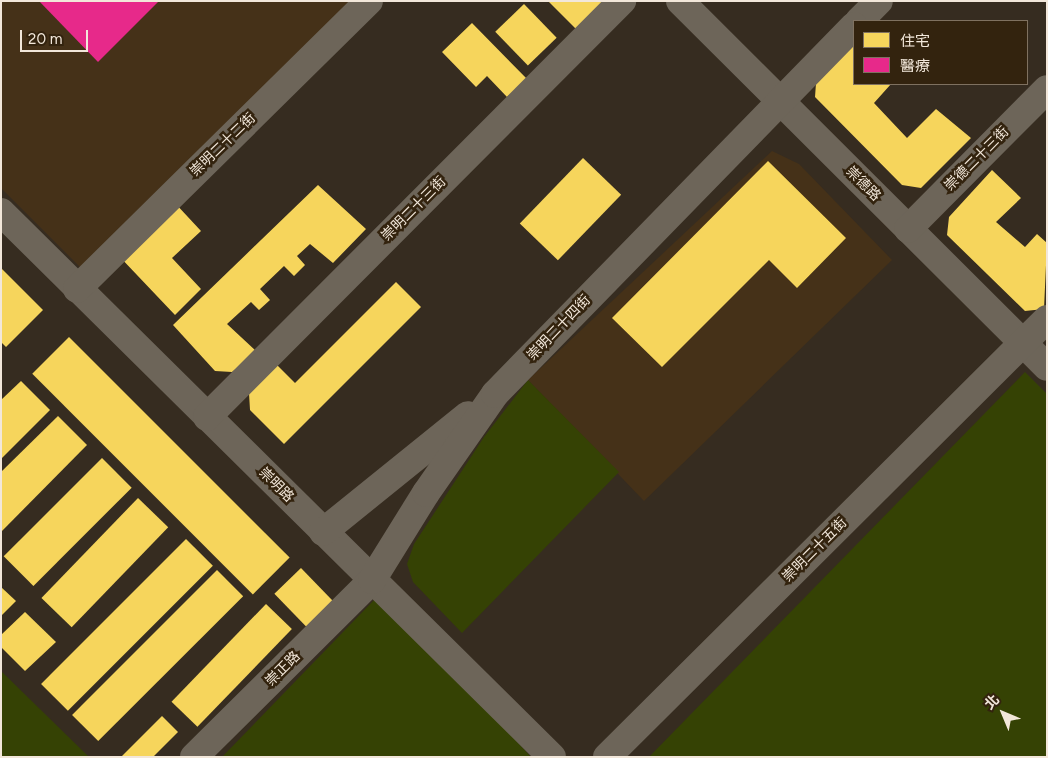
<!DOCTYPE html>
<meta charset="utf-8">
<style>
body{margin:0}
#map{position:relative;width:1048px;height:758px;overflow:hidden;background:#362c20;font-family:Figtree,"Noto Sans TC",sans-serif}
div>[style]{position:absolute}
.built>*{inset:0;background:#453118}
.green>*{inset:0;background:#354204}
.homes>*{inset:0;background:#f6d55c;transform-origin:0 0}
.health>*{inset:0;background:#e7298a}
.minor>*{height:28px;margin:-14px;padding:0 14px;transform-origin:14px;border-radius:14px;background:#6d6559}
span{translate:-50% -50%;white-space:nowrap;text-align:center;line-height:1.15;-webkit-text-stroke:5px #33230e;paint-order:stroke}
.street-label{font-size:14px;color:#f2e7da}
.frame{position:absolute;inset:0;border:2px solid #f2e7da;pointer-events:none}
.legend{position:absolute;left:853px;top:20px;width:175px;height:65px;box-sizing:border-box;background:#33230e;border:1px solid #7f7160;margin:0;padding:6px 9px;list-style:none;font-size:15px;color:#f2e7da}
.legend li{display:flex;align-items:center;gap:10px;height:25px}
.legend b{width:25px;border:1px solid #7f7160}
.north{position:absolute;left:978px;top:688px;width:50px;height:50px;-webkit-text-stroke:4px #33230e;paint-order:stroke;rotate:315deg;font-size:14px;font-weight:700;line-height:20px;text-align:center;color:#f2e7da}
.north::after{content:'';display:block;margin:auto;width:18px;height:22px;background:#f2e7da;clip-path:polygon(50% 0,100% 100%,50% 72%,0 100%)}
.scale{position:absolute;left:20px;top:30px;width:68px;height:22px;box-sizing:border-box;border:2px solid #f2e7da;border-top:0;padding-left:6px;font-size:15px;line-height:18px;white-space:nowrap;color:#f2e7da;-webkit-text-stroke:4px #33230e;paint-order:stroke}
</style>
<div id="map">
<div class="built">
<div style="clip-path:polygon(1px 1px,352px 1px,81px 268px,1px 188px)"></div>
<div style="clip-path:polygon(772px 151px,799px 164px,892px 260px,644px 501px,528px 380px)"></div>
</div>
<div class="green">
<div style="clip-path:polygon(1025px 372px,1047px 394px,1047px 757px,649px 757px)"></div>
<div style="clip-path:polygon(528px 380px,619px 472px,462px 633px,413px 582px,407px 564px,414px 544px,484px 437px)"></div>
<div style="clip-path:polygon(375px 599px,461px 680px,531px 757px,222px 757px)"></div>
<div style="clip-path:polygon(1px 671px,89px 757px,1px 757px)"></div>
</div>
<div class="homes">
<div style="clip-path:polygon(548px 1px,604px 1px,576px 29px)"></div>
<div style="left:524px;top:4px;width:47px;height:40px;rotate:46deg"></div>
<div style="clip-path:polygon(472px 23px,528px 80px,507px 97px,487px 76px,476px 87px,442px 52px)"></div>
<div style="clip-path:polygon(854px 43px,854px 84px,891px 84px,874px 103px,907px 138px,936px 109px,971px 138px,921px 188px,902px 185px,815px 97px,816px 83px)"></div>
<div style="left:583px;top:158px;width:53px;height:91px;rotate:44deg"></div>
<div style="clip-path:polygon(768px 161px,846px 238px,797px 288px,769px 260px,662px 367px,612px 318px)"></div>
<div style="clip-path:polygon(992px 170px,1021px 198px,996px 222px,1025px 247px,1037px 234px,1047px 243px,1044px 309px,1025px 311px,947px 235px,949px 217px)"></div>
<div style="clip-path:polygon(318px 185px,366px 229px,333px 263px,310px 244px,297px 256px,305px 265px,294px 276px,284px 266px,260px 289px,270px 300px,259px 310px,251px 302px,227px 324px,257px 352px,232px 372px,215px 371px,173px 325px)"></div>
<div style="clip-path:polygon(174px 202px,201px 231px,172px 258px,201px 289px,175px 315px,118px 255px)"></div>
<div style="clip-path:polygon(1px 268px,43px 310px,6px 347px,1px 342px)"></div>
<div style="clip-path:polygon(396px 282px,421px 307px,284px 444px,250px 410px,249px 393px,277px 365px,295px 383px)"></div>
<div style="left:69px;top:337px;width:312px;height:52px;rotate:45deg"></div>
<div style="clip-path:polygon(21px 381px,50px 410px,1px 459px,1px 400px)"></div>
<div style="clip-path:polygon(58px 416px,87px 445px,1px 532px,1px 472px)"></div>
<div style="left:102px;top:458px;width:42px;height:139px;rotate:45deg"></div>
<div style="left:138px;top:498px;width:42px;height:139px;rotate:44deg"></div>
<div style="left:186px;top:539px;width:38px;height:205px;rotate:45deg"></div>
<div style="left:301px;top:568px;width:46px;height:37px;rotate:46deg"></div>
<div style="left:217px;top:570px;width:37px;height:205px;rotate:45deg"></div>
<div style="clip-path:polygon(1px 587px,16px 601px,1px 616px)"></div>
<div style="left:266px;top:604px;width:36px;height:136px;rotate:44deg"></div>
<div style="clip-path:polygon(25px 612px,56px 642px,25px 671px,1px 647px,1px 635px)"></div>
<div style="clip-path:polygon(162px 716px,178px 732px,153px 757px,121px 757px)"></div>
</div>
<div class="health">
<div style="clip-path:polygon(39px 1px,159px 1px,98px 62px)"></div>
</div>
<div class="minor">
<div style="left:680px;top:1px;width:518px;rotate:44.92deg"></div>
<div style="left:859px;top:21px;width:28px;rotate:-45deg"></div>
<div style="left:1px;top:212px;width:775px;rotate:44.69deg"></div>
<div style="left:908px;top:229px;width:197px;rotate:-45.2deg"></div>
<div style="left:77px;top:289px;width:410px;rotate:-44.6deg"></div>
<div style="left:207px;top:417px;width:588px;rotate:-45.07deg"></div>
<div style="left:323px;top:532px;width:186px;rotate:-38.9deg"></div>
<div style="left:194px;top:757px;width:251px;rotate:-44.8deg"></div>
<div style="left:372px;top:580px;width:102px;rotate:-58.2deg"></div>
<div style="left:426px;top:493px;width:121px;rotate:-55.1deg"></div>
<div style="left:495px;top:394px;width:514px;rotate:-45.71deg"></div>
<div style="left:607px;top:757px;width:621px;rotate:-44.87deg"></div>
</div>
<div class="street-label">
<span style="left:223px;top:145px;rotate:-44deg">崇明二十二街</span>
<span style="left:977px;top:159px;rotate:-45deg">崇德二十三街</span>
<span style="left:863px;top:184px;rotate:45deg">崇德路</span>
<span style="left:414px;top:209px;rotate:-45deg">崇明二十三街</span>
<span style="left:559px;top:328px;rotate:-46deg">崇明二十四街</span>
<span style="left:276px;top:485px;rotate:45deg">崇明路</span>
<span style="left:815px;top:550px;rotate:-45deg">崇明二十五街</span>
<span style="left:283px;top:669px;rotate:-45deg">崇正路</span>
</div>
<div class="frame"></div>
<ul class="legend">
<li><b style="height:14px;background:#f6d55c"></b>住宅</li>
<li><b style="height:14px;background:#e7298a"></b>醫療</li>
</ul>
<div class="north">北</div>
<div class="scale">20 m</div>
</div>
